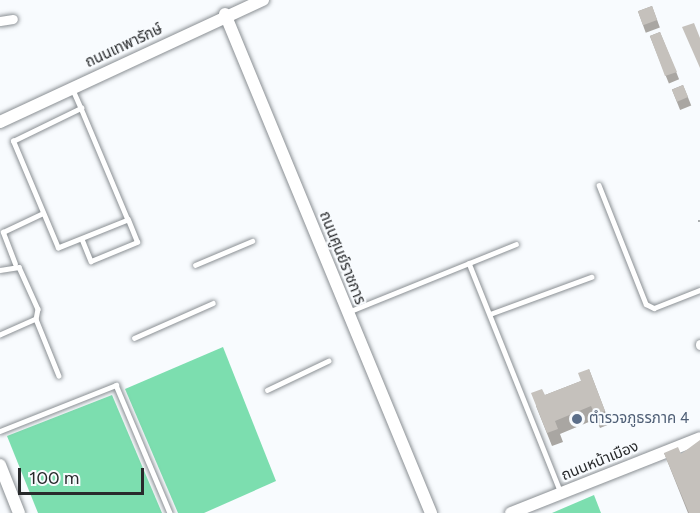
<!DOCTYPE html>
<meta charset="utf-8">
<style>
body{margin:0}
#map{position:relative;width:700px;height:513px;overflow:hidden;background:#f8fbfe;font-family:Figtree,"Noto Sans Thai",sans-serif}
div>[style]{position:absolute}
.green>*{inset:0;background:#7cdeaf}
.path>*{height:1.5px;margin-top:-0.75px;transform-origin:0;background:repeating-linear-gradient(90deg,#aaadaf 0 1.5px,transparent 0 6px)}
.roads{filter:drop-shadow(0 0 2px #8a8f93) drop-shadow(0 0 2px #8a8f93)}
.service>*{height:4.5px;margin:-2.25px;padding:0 2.25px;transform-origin:2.25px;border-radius:2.25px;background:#fff}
.minor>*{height:9px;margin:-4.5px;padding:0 4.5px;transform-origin:4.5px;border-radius:4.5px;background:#fff}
.tertiary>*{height:12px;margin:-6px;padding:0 6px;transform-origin:6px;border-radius:6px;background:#fff}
.wall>*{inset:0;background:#a9a6a2;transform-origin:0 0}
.building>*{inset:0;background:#c5c1bc;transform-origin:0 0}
.dots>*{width:16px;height:16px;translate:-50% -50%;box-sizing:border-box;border:3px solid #f8fbfe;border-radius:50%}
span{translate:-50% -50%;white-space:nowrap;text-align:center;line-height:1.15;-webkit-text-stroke:4.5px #f8fbfe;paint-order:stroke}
.street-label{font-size:15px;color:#282a2c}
.service-label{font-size:15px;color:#4e5e75}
.left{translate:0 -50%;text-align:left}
.scale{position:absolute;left:18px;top:468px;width:126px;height:27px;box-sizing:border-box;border:3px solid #282a2c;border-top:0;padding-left:8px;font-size:18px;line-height:21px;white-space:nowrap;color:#282a2c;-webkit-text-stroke:4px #f8fbfe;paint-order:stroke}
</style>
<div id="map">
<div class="green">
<div style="clip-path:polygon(223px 347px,276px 481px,204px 513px,178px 513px,125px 389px)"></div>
<div style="clip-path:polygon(112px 395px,162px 513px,38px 513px,7px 436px)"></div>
<div style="clip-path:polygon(594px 495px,601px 513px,552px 513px)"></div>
</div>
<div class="path">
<div style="left:698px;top:221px;width:2px"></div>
</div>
<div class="roads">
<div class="service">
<div style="left:73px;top:90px;width:20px;rotate:66deg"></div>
<div style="left:81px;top:108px;width:121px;rotate:67.2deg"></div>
<div style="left:128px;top:220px;width:75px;rotate:158.2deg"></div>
<div style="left:58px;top:248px;width:116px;rotate:-112.8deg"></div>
<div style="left:13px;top:141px;width:76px;rotate:-25.9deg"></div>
<div style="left:599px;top:185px;width:128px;rotate:68.4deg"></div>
<div style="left:646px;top:304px;width:9px;rotate:27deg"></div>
<div style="left:654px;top:308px;width:49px;rotate:-21.4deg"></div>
<div style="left:82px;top:239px;width:24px;rotate:68deg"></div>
<div style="left:91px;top:261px;width:50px;rotate:-22.4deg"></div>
<div style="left:137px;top:242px;width:24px;rotate:-112deg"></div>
<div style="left:469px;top:263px;width:248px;rotate:68.2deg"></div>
<div style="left:15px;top:264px;width:34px;rotate:-111deg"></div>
<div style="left:3px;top:232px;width:44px;rotate:-25.4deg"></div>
<div style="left:195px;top:265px;width:62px;rotate:-22.8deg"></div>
<div style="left:0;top:270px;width:19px;rotate:-9deg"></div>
<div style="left:19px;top:267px;width:46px;rotate:65.7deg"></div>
<div style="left:38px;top:309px;width:10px;rotate:101deg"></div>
<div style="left:36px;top:319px;width:39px;rotate:156deg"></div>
<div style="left:348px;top:312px;width:181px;rotate:-22deg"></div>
<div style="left:490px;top:314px;width:108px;rotate:-20.1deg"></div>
<div style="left:36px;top:319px;width:61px;rotate:68deg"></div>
<div style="left:134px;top:338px;width:86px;rotate:-23.9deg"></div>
<div style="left:267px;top:390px;width:68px;rotate:-25.4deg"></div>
<div style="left:0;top:431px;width:125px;rotate:-21.6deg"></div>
<div style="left:116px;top:385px;width:139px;rotate:67.1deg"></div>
</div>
<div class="minor">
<div style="left:0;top:21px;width:13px;rotate:-9deg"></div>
<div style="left:700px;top:344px;width:1px;rotate:90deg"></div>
</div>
<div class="tertiary">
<div style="left:225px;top:14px;width:540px;rotate:67.57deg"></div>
<div style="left:0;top:122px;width:290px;rotate:-24.9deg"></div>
<div style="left:0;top:465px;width:52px;rotate:68.4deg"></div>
<div style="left:511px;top:513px;width:203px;rotate:-21.6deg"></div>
</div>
</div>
<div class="wall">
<div style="left:652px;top:6px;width:23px;height:15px;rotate:70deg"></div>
<div style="left:660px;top:32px;width:51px;height:11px;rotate:68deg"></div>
<div style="left:683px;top:85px;width:22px;height:12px;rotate:68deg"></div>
<div style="clip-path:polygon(589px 369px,610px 424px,600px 428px,596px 419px,560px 434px,563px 442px,552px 446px,536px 406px,545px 395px,581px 381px)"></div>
<div style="clip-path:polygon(664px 453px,681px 454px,700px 513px,688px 513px)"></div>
</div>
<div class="building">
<div style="left:652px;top:6px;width:15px;height:15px;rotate:70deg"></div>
<div style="clip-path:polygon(694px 23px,700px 38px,700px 68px,682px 27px)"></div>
<div style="clip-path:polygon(660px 32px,677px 72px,665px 76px,650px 36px)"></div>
<div style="left:683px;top:85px;width:13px;height:12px;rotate:67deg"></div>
<div style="clip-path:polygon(589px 369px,605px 411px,595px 415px,591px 406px,555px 421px,558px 429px,547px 433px,531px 393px,542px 389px,545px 395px,581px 381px,578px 373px)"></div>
<div style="clip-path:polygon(700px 440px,700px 513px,689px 513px,664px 453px,678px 447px,681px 454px)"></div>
</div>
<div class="dots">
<div style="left:577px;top:419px;background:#5c6f8a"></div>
</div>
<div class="street-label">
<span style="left:124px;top:46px;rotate:-25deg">ถนนเทพารักษ์</span>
<span style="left:342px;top:258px;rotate:68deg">ถนนศูนย์ราชการ</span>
<span style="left:600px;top:461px;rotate:-22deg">ถนนหน้าเมือง</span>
</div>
<div class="service-label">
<span class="left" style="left:589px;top:419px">ตำรวจภูธรภาค 4</span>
</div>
<div class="scale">100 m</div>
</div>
